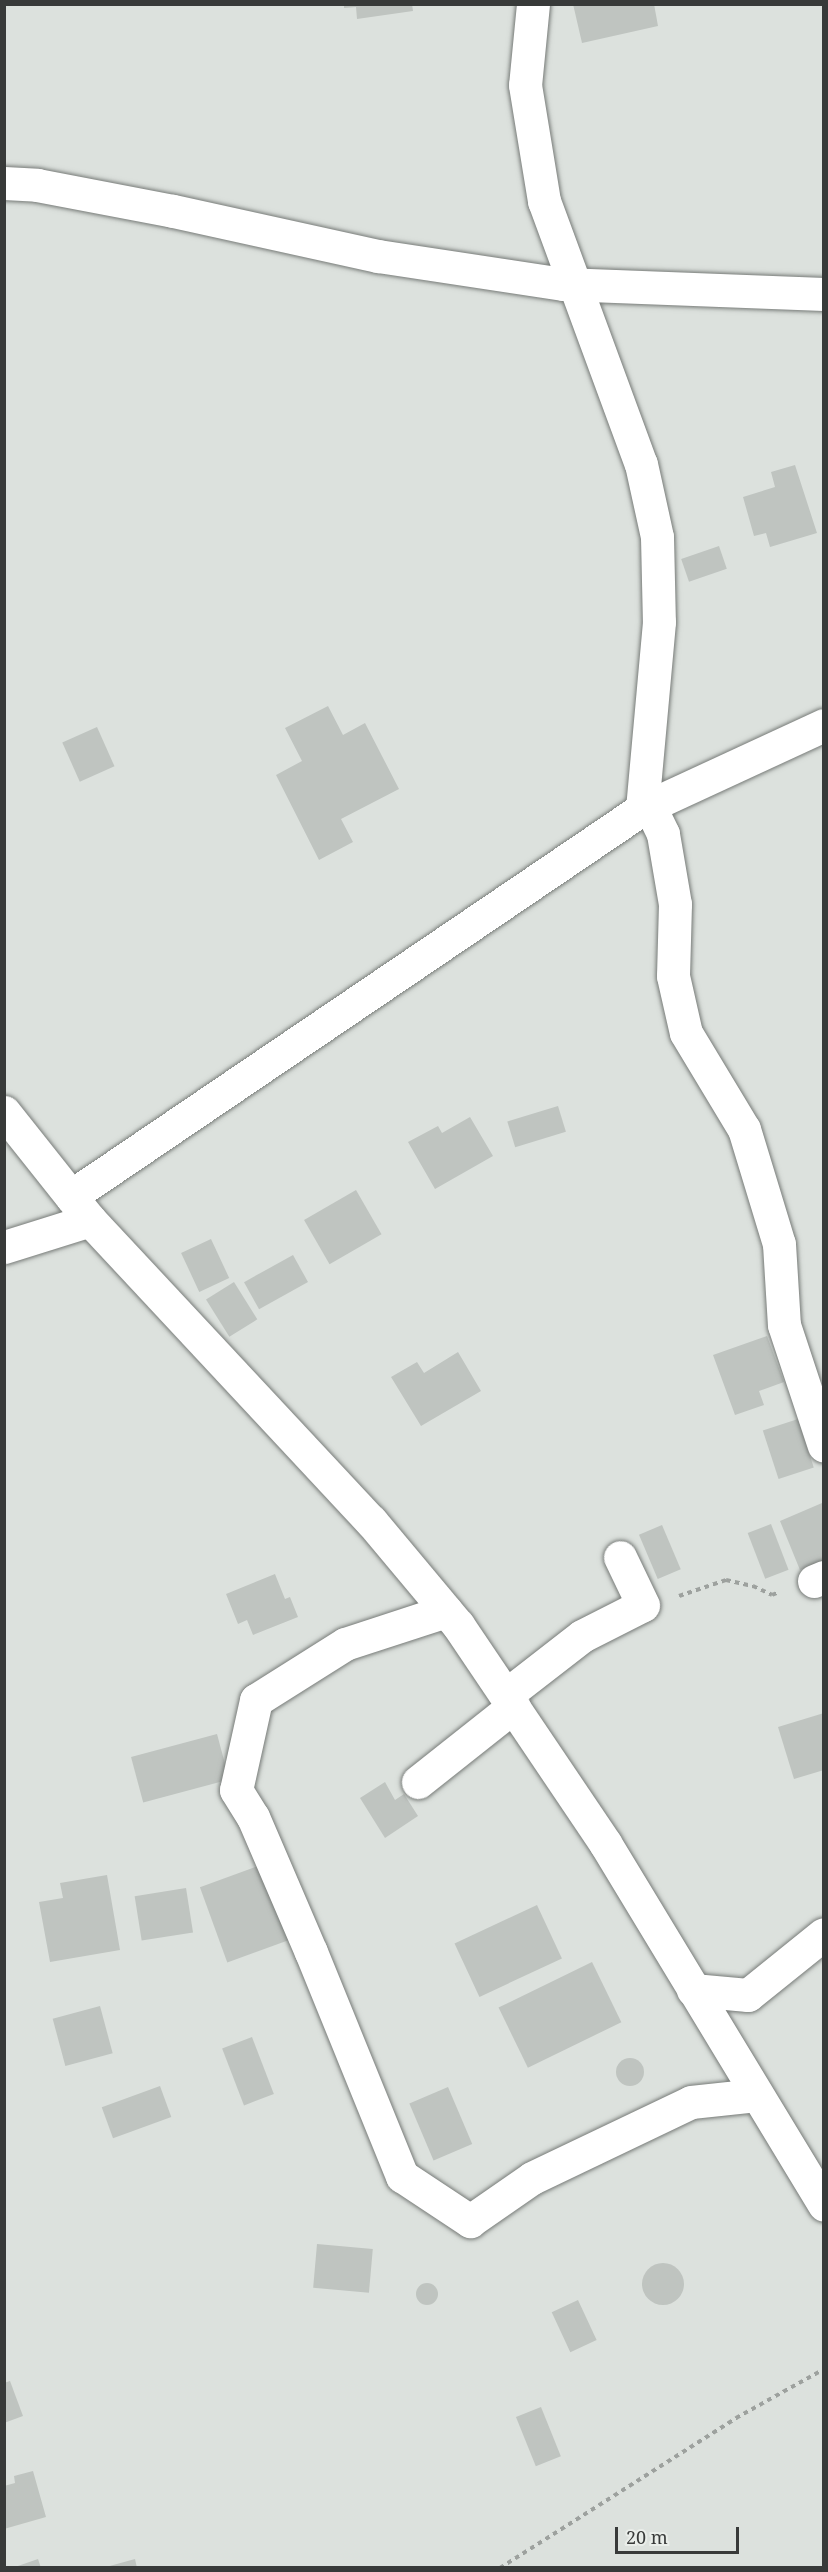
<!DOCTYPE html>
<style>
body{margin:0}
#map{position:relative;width:828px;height:2572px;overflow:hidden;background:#dce1dd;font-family:"Noto Serif",serif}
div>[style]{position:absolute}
.building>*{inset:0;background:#bfc4c0;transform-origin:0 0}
.round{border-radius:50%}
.path>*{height:4px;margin-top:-2px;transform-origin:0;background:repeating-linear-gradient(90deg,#9da19e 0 4.5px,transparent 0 9px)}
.roads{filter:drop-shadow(0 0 2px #777b78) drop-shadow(0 0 2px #777b78)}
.street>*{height:33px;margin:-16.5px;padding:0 16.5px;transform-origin:16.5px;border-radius:16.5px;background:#fff}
span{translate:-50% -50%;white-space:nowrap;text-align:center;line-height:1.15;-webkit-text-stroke:6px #eaeeea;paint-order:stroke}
.frame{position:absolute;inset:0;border:6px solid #383a39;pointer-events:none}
.scale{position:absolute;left:615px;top:2527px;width:124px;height:27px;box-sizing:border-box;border:3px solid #383a39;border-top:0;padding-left:8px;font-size:18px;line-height:21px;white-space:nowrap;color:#383a39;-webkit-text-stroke:4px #eaeeea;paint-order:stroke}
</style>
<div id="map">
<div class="building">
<div style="clip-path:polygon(344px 4px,412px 4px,413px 11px,357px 19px,356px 7px,344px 8px)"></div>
<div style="clip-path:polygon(573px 4px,654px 4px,658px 26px,582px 43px)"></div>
<div style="clip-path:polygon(795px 465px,817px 533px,770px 547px,766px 533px,754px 536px,743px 497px,775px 487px,771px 472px)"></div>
<div style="left:719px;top:546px;width:24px;height:40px;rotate:71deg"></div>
<div style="clip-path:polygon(328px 706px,343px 735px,365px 723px,399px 789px,341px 819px,353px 842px,319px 860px,276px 775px,302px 761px,285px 728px)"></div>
<div style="left:97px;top:727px;width:43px;height:38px;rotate:66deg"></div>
<div style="left:558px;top:1106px;width:27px;height:53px;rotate:73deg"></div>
<div style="clip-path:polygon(470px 1117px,493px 1156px,435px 1189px,408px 1142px,438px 1126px,442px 1133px)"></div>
<div style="left:356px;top:1190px;width:51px;height:60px;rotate:60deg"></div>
<div style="left:211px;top:1239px;width:43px;height:33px;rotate:65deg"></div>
<div style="left:293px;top:1255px;width:31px;height:56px;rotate:61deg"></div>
<div style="left:234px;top:1282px;width:44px;height:33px;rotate:58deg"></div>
<div style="clip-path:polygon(767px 1336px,784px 1382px,759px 1391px,764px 1405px,735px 1415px,713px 1355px)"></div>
<div style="clip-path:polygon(458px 1352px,481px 1391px,421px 1426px,391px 1377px,417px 1362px,424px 1373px)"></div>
<div style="left:798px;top:1419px;width:51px;height:37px;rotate:72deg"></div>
<div style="clip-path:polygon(822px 1503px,824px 1560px,800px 1570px,780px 1521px)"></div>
<div style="left:771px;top:1524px;width:49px;height:25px;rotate:69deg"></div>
<div style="left:662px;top:1525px;width:48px;height:25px;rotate:67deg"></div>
<div style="clip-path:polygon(275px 1574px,285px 1599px,290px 1597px,298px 1617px,253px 1635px,247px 1620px,238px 1624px,226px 1594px)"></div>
<div style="clip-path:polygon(824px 1713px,824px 1770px,794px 1779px,778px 1727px)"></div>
<div style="left:217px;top:1734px;width:47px;height:89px;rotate:75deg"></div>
<div style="clip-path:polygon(385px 1782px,395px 1800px,404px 1794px,418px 1816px,385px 1838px,360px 1798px)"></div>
<div style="left:261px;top:1865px;width:80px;height:65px;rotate:70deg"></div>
<div style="clip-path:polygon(107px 1875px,120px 1950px,50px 1962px,39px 1902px,63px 1898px,60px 1883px)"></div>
<div style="left:186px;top:1888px;width:45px;height:52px;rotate:81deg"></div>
<div style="left:537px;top:1905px;width:59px;height:91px;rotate:65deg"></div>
<div style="left:592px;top:1962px;width:67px;height:104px;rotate:64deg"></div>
<div style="left:100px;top:2006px;width:49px;height:49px;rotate:75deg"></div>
<div style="left:252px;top:2037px;width:61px;height:32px;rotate:69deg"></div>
<div class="round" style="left:616px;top:2058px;width:28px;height:28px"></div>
<div style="left:160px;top:2086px;width:33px;height:62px;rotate:70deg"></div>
<div style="left:448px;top:2087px;width:62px;height:42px;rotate:67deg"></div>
<div style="left:317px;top:2244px;width:56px;height:44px;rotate:5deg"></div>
<div class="round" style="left:642px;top:2263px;width:42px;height:42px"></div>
<div class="round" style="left:416px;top:2283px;width:22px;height:22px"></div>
<div style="left:578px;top:2300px;width:44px;height:29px;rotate:65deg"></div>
<div style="clip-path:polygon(10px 2381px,23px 2416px,4px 2423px,4px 2383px)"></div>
<div style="left:541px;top:2407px;width:53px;height:27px;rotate:68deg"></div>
<div style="clip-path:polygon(33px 2471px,46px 2517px,4px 2529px,4px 2486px,15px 2483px,14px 2476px)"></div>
<div style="clip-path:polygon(38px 2559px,41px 2568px,15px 2568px,15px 2567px)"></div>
<div style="clip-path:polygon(135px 2559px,137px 2568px,106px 2568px,106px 2567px)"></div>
</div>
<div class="path">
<div style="left:679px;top:1596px;width:50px;rotate:-18.8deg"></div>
<div style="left:726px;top:1580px;width:28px;rotate:13deg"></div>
<div style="left:753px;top:1586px;width:21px;rotate:25deg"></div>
<div style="left:772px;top:1595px;width:8px;rotate:-23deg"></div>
<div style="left:500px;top:2568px;width:280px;rotate:-32.4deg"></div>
<div style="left:736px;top:2418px;width:101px;rotate:-29.1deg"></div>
</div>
<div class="roads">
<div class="street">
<div style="left:533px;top:4px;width:81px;rotate:95.6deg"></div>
<div style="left:525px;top:85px;width:118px;rotate:80.7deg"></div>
<div style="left:544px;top:201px;width:280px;rotate:69.8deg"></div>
<div style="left:641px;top:464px;width:75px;rotate:77.6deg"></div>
<div style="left:657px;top:537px;width:85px;rotate:88.7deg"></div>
<div style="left:659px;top:622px;width:188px;rotate:95.2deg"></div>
<div style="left:4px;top:183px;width:33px;rotate:3deg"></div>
<div style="left:37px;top:185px;width:138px;rotate:10.8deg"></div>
<div style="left:173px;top:211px;width:210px;rotate:12.4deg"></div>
<div style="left:378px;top:256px;width:187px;rotate:8.6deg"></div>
<div style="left:563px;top:284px;width:261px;rotate:2.2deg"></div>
<div style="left:649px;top:805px;width:32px;rotate:64deg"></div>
<div style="left:663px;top:834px;width:71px;rotate:80.3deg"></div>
<div style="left:675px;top:904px;width:72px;rotate:91.6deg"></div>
<div style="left:673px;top:976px;width:58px;rotate:77.2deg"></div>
<div style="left:686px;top:1033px;width:112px;rotate:58.9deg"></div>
<div style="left:744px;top:1129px;width:120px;rotate:73.1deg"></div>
<div style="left:779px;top:1244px;width:81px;rotate:86.5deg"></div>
<div style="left:784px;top:1325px;width:127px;rotate:71.7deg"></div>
<div style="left:4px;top:1112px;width:138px;rotate:51.5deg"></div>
<div style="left:90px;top:1220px;width:412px;rotate:47deg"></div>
<div style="left:371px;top:1521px;width:136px;rotate:50.1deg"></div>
<div style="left:458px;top:1625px;width:263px;rotate:56deg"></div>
<div style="left:605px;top:1843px;width:423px;rotate:58.8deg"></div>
<div style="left:71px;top:1196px;width:690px;rotate:-34.13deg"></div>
<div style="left:642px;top:809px;width:200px;rotate:-24.8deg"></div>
<div style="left:4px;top:1247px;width:90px;rotate:-17.4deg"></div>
<div style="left:814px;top:1581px;width:11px;rotate:-22deg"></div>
<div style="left:446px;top:1611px;width:106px;rotate:161.9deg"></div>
<div style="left:345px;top:1644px;width:105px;rotate:147.8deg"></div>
<div style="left:256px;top:1700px;width:92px;rotate:102.5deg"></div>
<div style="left:236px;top:1790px;width:32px;rotate:58deg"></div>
<div style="left:253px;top:1817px;width:147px;rotate:66.8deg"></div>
<div style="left:311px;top:1952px;width:242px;rotate:67.9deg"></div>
<div style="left:402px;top:2176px;width:82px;rotate:33.5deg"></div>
<div style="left:470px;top:2221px;width:75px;rotate:-34.7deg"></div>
<div style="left:532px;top:2178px;width:176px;rotate:-25.5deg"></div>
<div style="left:691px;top:2102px;width:66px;rotate:-6.1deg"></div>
<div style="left:506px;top:1695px;width:96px;rotate:-37.8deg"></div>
<div style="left:582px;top:1636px;width:68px;rotate:-26.9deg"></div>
<div style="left:643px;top:1605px;width:53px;rotate:-115.6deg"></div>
<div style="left:418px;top:1782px;width:122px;rotate:-38.4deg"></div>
<div style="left:693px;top:1990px;width:55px;rotate:5.2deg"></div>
<div style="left:748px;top:1995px;width:97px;rotate:-38.8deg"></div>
</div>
</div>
<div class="frame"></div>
<div class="scale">20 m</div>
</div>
